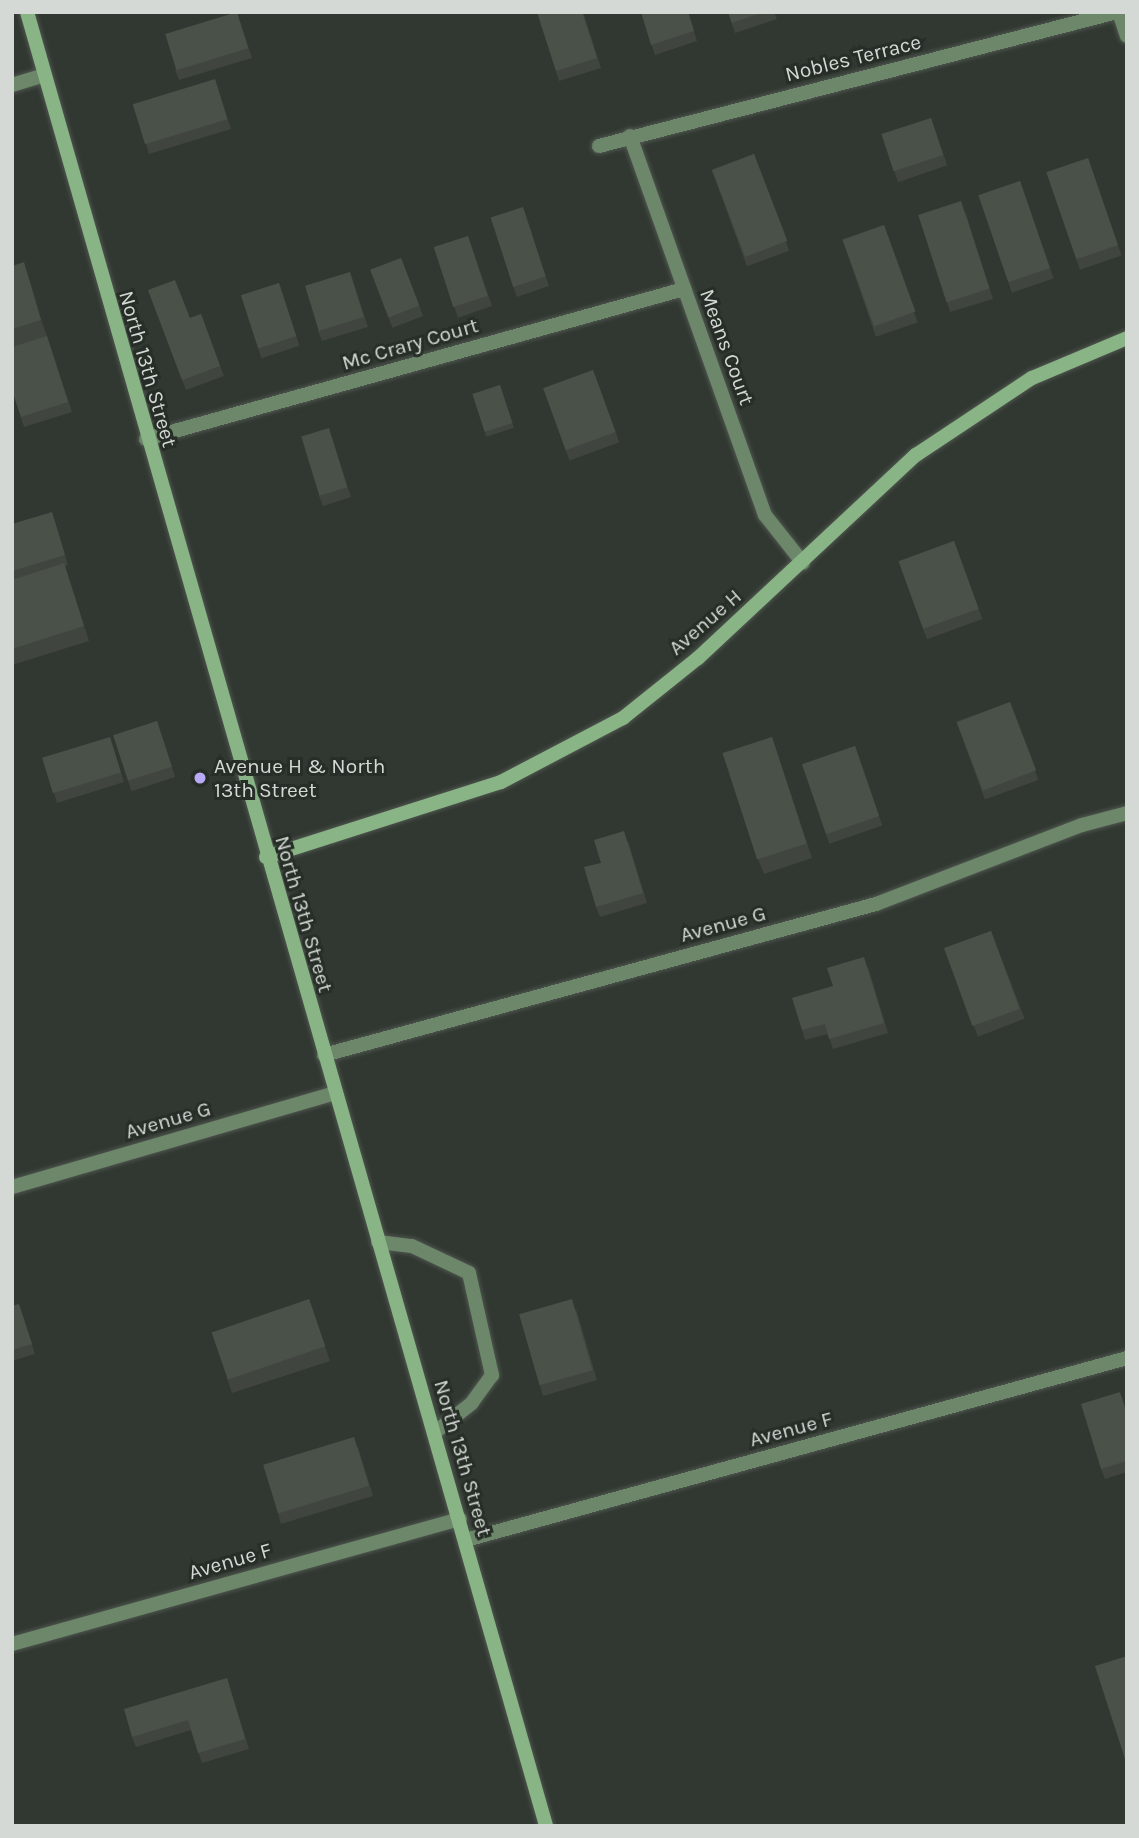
<!DOCTYPE html>
<style>
body{margin:0}
#map{position:relative;width:1139px;height:1838px;overflow:hidden;background:#313831;font-family:Karla,sans-serif}
div>[style]{position:absolute}
.roads{filter:drop-shadow(0 0 2px #4f554f) drop-shadow(0 0 2px #4f554f)}
.lane>*{height:14px;margin:-7px;padding:0 7px;transform-origin:7px;border-radius:7px;background:#6c8769}
.street>*{height:14px;margin:-7px;padding:0 7px;transform-origin:7px;border-radius:7px;background:#6c8769}
.secondary>*{height:14px;margin:-7px;padding:0 7px;transform-origin:7px;border-radius:7px;background:#89b485}
.wall>*{inset:0;background:#40463f;transform-origin:0 0}
.shaded-wall>*{inset:0;background:#343933}
.building>*{inset:0;background:#4a5149;transform-origin:0 0}
.dots>*{width:19px;height:19px;translate:-50% -50%;box-sizing:border-box;border:4px solid #272e27;border-radius:50%}
span{translate:-50% -50%;white-space:nowrap;text-align:center;line-height:1.15;-webkit-text-stroke:6px #272e27;paint-order:stroke}
.street-label{font-size:21px;color:#d5d9d5}
.poi-label{font-size:21px;color:#d5d9d5}
.left{translate:0 -50%;text-align:left}
.frame{position:absolute;inset:0;border:14px solid #d5d9d5;pointer-events:none}
</style>
<div id="map">
<div class="roads">
<div class="lane">
<div style="left:378px;top:1242px;width:34px;rotate:7deg"></div>
<div style="left:412px;top:1246px;width:63px;rotate:25.3deg"></div>
<div style="left:469px;top:1273px;width:105px;rotate:77.3deg"></div>
<div style="left:492px;top:1375px;width:34px;rotate:126deg"></div>
<div style="left:472px;top:1403px;width:48px;rotate:141.7deg"></div>
</div>
<div class="street">
<div style="left:1119px;top:12px;width:25px;rotate:72deg"></div>
<div style="left:12px;top:85px;width:34px;rotate:-17deg"></div>
<div style="left:630px;top:136px;width:402px;rotate:70.4deg"></div>
<div style="left:765px;top:515px;width:61px;rotate:51.6deg"></div>
<div style="left:599px;top:146px;width:535px;rotate:-14.5deg"></div>
<div style="left:146px;top:439px;width:559px;rotate:-15.58deg"></div>
<div style="left:324px;top:1055px;width:572px;rotate:-15.3deg"></div>
<div style="left:876px;top:904px;width:221px;rotate:-21deg"></div>
<div style="left:1082px;top:825px;width:47px;rotate:-14.9deg"></div>
<div style="left:12px;top:1187px;width:336px;rotate:-16.2deg"></div>
<div style="left:466px;top:1540px;width:686px;rotate:-15.39deg"></div>
<div style="left:12px;top:1644px;width:465px;rotate:-15.6deg"></div>
</div>
<div class="secondary">
<div style="left:27px;top:12px;width:1887px;rotate:74.03deg"></div>
<div style="left:266px;top:857px;width:247px;rotate:-17.7deg"></div>
<div style="left:501px;top:782px;width:138px;rotate:-27.7deg"></div>
<div style="left:623px;top:718px;width:96px;rotate:-38.7deg"></div>
<div style="left:698px;top:658px;width:298px;rotate:-43deg"></div>
<div style="left:916px;top:455px;width:139px;rotate:-33.6deg"></div>
<div style="left:1032px;top:378px;width:103px;rotate:-22.8deg"></div>
</div>
</div>
<div class="wall">
<div style="clip-path:polygon(537px 12px,583px 12px,601px 68px,559px 81px)"></div>
<div style="clip-path:polygon(641px 12px,688px 12px,697px 41px,655px 55px)"></div>
<div style="clip-path:polygon(728px 12px,774px 12px,777px 19px,735px 33px)"></div>
<div style="clip-path:polygon(240px 22px,252px 58px,179px 80px,175px 70px)"></div>
<div style="clip-path:polygon(215px 79px,231px 129px,149px 154px,146px 144px)"></div>
<div style="left:931px;top:118px;width:50px;height:52px;rotate:71deg"></div>
<div style="left:754px;top:154px;width:103px;height:45px;rotate:70deg"></div>
<div style="left:1088px;top:158px;width:103px;height:44px;rotate:71deg"></div>
<div style="left:1020px;top:181px;width:103px;height:44px;rotate:71deg"></div>
<div style="clip-path:polygon(523px 207px,549px 286px,517px 297px,513px 286px)"></div>
<div style="clip-path:polygon(965px 211px,993px 299px,950px 312px,947px 302px)"></div>
<div style="left:884px;top:225px;width:103px;height:44px;rotate:71deg"></div>
<div style="left:468px;top:236px;width:74px;height:36px;rotate:71deg"></div>
<div style="left:401px;top:258px;width:62px;height:33px;rotate:69deg"></div>
<div style="clip-path:polygon(12px 266px,31px 281px,47px 336px,72px 412px,24px 427px,12px 390px)"></div>
<div style="clip-path:polygon(350px 272px,368px 327px,322px 341px,318px 331px)"></div>
<div style="left:279px;top:283px;width:66px;height:40px;rotate:72deg"></div>
<div style="clip-path:polygon(148px 290px,190px 318px,201px 314px,224px 376px,186px 390px)"></div>
<div style="left:593px;top:370px;width:77px;height:53px;rotate:70deg"></div>
<div style="left:500px;top:385px;width:45px;height:29px;rotate:72deg"></div>
<div style="clip-path:polygon(332px 438px,351px 497px,323px 506px,319px 496px)"></div>
<div style="clip-path:polygon(55px 522px,68px 565px,65px 566px,89px 641px,12px 665px,12px 524px)"></div>
<div style="left:954px;top:541px;width:83px;height:59px;rotate:70deg"></div>
<div style="left:1010px;top:702px;width:83px;height:57px;rotate:70deg"></div>
<div style="left:157px;top:721px;width:59px;height:46px;rotate:72deg"></div>
<div style="clip-path:polygon(772px 737px,812px 858px,764px 874px,758px 859px)"></div>
<div style="left:855px;top:746px;width:84px;height:56px;rotate:71deg"></div>
<div style="clip-path:polygon(113px 747px,124px 782px,57px 803px,54px 793px)"></div>
<div style="clip-path:polygon(628px 841px,647px 903px,600px 917px,596px 907px,601px 863px)"></div>
<div style="left:991px;top:931px;width:94px;height:50px;rotate:69deg"></div>
<div style="clip-path:polygon(868px 967px,888px 1033px,833px 1049px,828px 1034px,805px 1040px,802px 1030px,833px 986px)"></div>
<div style="clip-path:polygon(309px 1299px,330px 1361px,232px 1393px,227px 1378px)"></div>
<div style="clip-path:polygon(19px 1304px,35px 1354px,12px 1361px,12px 1306px)"></div>
<div style="clip-path:polygon(576px 1309px,597px 1380px,543px 1396px,540px 1386px)"></div>
<div style="clip-path:polygon(1127px 1412px,1127px 1472px,1105px 1479px,1101px 1469px)"></div>
<div style="clip-path:polygon(358px 1447px,373px 1496px,281px 1524px,278px 1514px)"></div>
<div style="clip-path:polygon(227px 1678px,249px 1749px,202px 1763px,191px 1730px,136px 1747px,132px 1737px)"></div>
</div>
<div class="shaded-wall">
<div style="clip-path:polygon(24px 262px,31px 281px,48px 339px,41px 320px)"></div>
</div>
<div class="building">
<div style="left:237px;top:12px;width:38px;height:75px;rotate:73deg"></div>
<div style="clip-path:polygon(537px 12px,582px 12px,597px 58px,556px 71px)"></div>
<div style="clip-path:polygon(641px 12px,688px 12px,694px 31px,651px 45px)"></div>
<div style="clip-path:polygon(728px 12px,764px 12px,732px 23px)"></div>
<div style="left:215px;top:79px;width:42px;height:86px;rotate:73deg"></div>
<div style="left:931px;top:118px;width:39px;height:52px;rotate:72deg"></div>
<div style="left:754px;top:154px;width:93px;height:45px;rotate:69deg"></div>
<div style="left:1088px;top:158px;width:92px;height:44px;rotate:71deg"></div>
<div style="left:1020px;top:181px;width:92px;height:44px;rotate:71deg"></div>
<div style="left:961px;top:201px;width:92px;height:45px;rotate:72deg"></div>
<div style="left:523px;top:207px;width:73px;height:34px;rotate:72deg"></div>
<div style="left:884px;top:225px;width:92px;height:44px;rotate:70deg"></div>
<div style="left:468px;top:236px;width:63px;height:36px;rotate:72deg"></div>
<div style="left:401px;top:258px;width:51px;height:33px;rotate:69deg"></div>
<div style="clip-path:polygon(24px 262px,41px 320px,12px 329px,12px 266px)"></div>
<div style="left:350px;top:272px;width:47px;height:47px;rotate:73deg"></div>
<div style="clip-path:polygon(175px 280px,190px 318px,201px 314px,220px 366px,182px 380px,148px 290px)"></div>
<div style="left:279px;top:283px;width:56px;height:40px;rotate:72deg"></div>
<div style="clip-path:polygon(47px 336px,68px 402px,21px 417px,12px 390px,12px 347px)"></div>
<div style="left:593px;top:370px;width:66px;height:53px;rotate:70deg"></div>
<div style="left:500px;top:385px;width:40px;height:29px;rotate:72deg"></div>
<div style="left:329px;top:428px;width:62px;height:29px;rotate:73deg"></div>
<div style="clip-path:polygon(52px 512px,65px 555px,12px 571px,12px 524px)"></div>
<div style="left:954px;top:541px;width:72px;height:59px;rotate:70deg"></div>
<div style="clip-path:polygon(64px 563px,84px 626px,12px 649px,12px 580px)"></div>
<div style="left:1010px;top:702px;width:73px;height:57px;rotate:69deg"></div>
<div style="left:157px;top:721px;width:48px;height:46px;rotate:72deg"></div>
<div style="left:110px;top:737px;width:37px;height:71px;rotate:73deg"></div>
<div style="left:772px;top:737px;width:112px;height:52px;rotate:72deg"></div>
<div style="left:855px;top:746px;width:74px;height:56px;rotate:71deg"></div>
<div style="clip-path:polygon(624px 831px,643px 893px,596px 907px,584px 867px,601px 863px,594px 840px)"></div>
<div style="left:991px;top:931px;width:83px;height:50px;rotate:70deg"></div>
<div style="clip-path:polygon(864px 957px,884px 1023px,829px 1039px,825px 1024px,802px 1030px,792px 998px,833px 986px,827px 968px)"></div>
<div style="left:309px;top:1299px;width:50px;height:103px;rotate:71deg"></div>
<div style="left:572px;top:1299px;width:74px;height:55px;rotate:74deg"></div>
<div style="clip-path:polygon(19px 1304px,32px 1344px,12px 1350px,12px 1306px)"></div>
<div style="clip-path:polygon(1120px 1392px,1127px 1414px,1127px 1461px,1101px 1469px,1081px 1404px)"></div>
<div style="left:354px;top:1437px;width:51px;height:95px;rotate:73deg"></div>
<div style="clip-path:polygon(1127px 1656px,1127px 1765px,1095px 1666px)"></div>
<div style="clip-path:polygon(227px 1678px,245px 1739px,198px 1753px,188px 1720px,132px 1737px,124px 1709px)"></div>
</div>
<div class="dots">
<div style="left:200px;top:778px;background:#b9aaf7"></div>
</div>
<div class="street-label">
<span style="left:853px;top:58px;rotate:-14deg">Nobles Terrace</span>
<span style="left:410px;top:344px;rotate:-16deg">Mc Crary Court</span>
<span style="left:727px;top:347px;rotate:70deg">Means Court</span>
<span style="left:148px;top:369px;rotate:74deg">North 13th Street</span>
<span style="left:705px;top:622px;rotate:-41deg">Avenue H</span>
<span style="left:304px;top:914px;rotate:74deg">North 13th Street</span>
<span style="left:723px;top:924px;rotate:-15deg">Avenue G</span>
<span style="left:168px;top:1120px;rotate:-16deg">Avenue G</span>
<span style="left:791px;top:1429px;rotate:-15deg">Avenue F</span>
<span style="left:463px;top:1458px;rotate:74deg">North 13th Street</span>
<span style="left:230px;top:1561px;rotate:-16deg">Avenue F</span>
</div>
<div class="poi-label">
<span class="left" style="left:214px;top:778px">Avenue H &amp; North<br>13th Street</span>
</div>
<div class="frame"></div>
</div>
